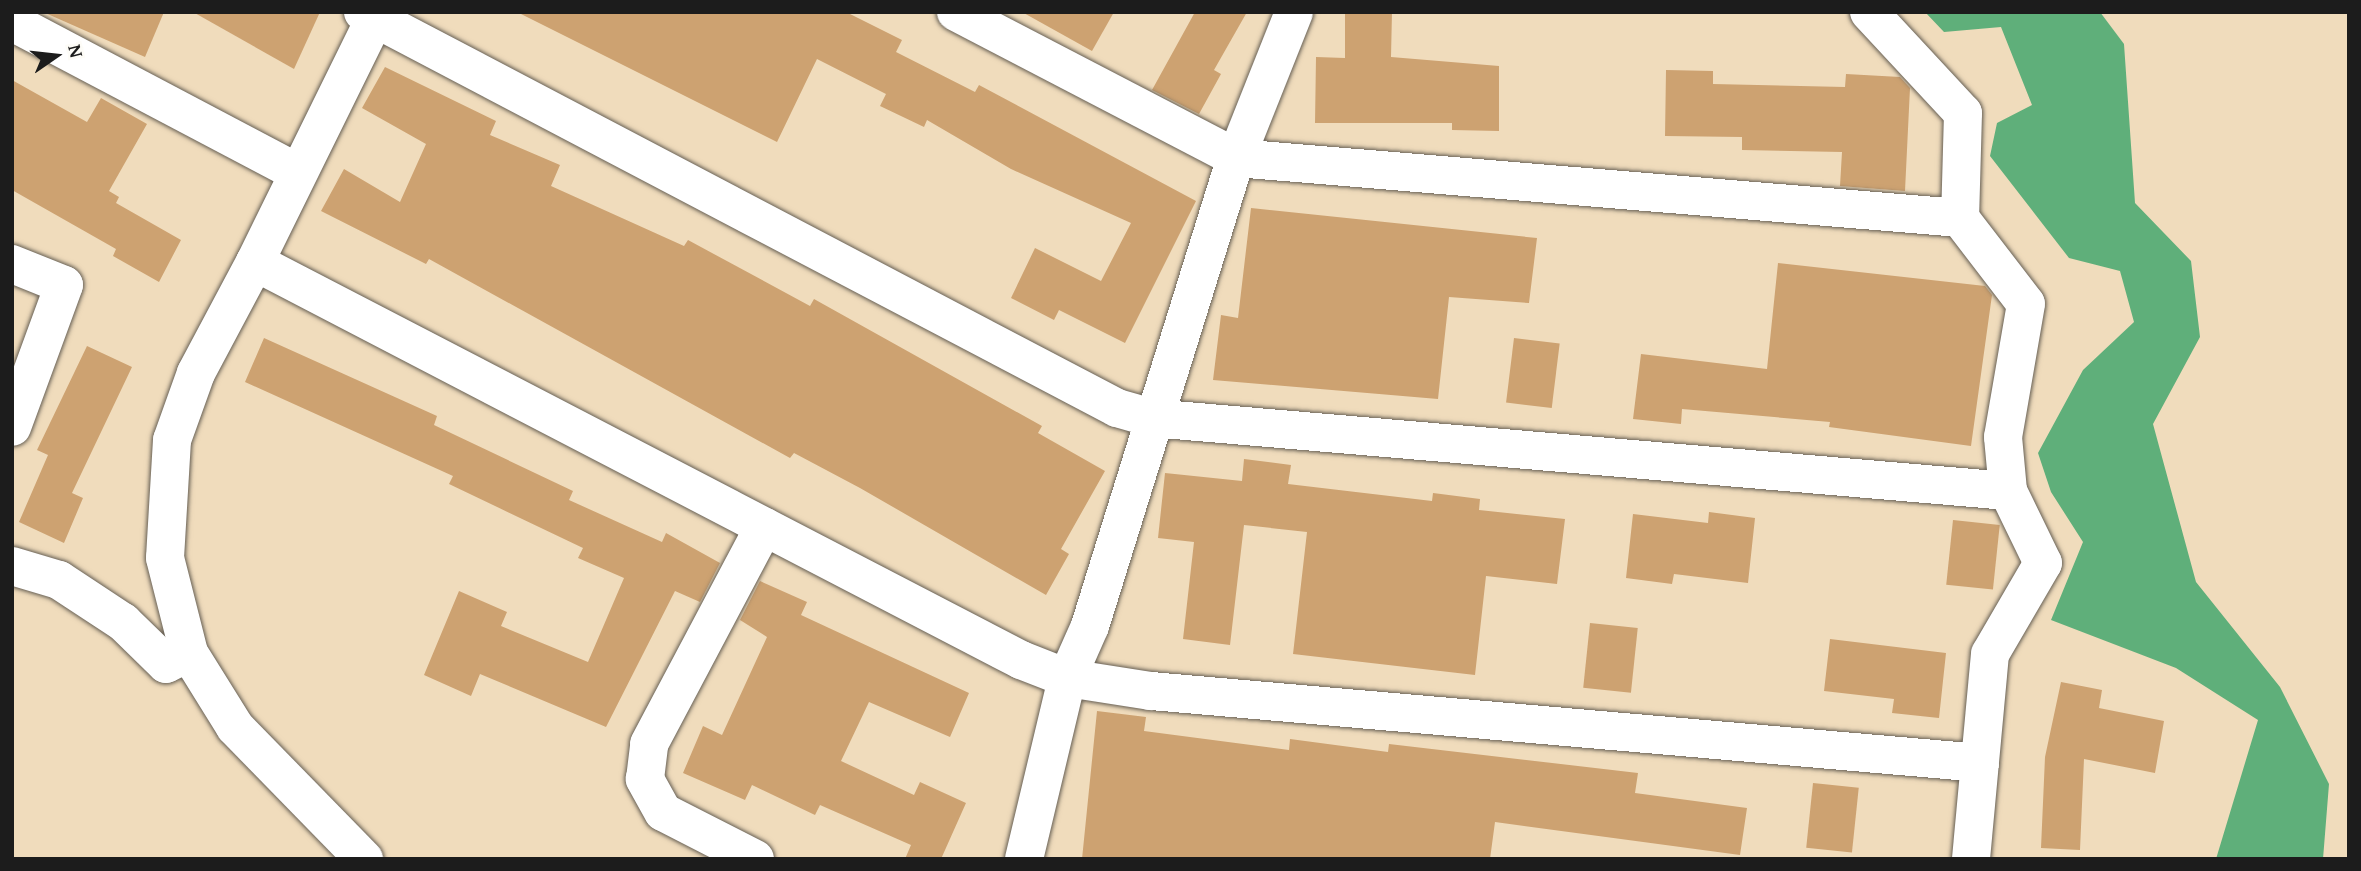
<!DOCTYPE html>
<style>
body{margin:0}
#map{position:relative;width:2361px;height:871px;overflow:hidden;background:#f0dcbc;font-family:"Gentium Book Plus",serif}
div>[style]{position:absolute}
.forest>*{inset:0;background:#5faf7a}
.building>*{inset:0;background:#cda271;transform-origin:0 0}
.roads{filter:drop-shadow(0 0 2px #665f54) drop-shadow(0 0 2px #665f54)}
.minor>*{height:38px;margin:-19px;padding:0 19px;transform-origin:19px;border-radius:19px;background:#fff}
.tertiary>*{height:38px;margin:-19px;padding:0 19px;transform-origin:19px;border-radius:19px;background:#fff}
span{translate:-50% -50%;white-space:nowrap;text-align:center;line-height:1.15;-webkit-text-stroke:5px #fdfcf7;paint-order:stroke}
.frame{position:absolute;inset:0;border:14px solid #1c1c1c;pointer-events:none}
.north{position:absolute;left:21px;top:21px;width:70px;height:70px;-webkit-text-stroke:5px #fdfcf7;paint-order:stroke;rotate:76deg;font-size:19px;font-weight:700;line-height:28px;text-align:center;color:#1c1c1c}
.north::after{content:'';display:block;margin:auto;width:24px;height:32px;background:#1c1c1c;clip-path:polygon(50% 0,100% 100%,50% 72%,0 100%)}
</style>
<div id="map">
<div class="forest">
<div style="clip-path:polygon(1925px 12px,2100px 12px,2124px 44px,2135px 203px,2191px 261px,2200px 337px,2153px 424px,2196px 582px,2280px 687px,2329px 784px,2323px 859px,2216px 859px,2258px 720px,2176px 668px,2051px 620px,2083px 542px,2051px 492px,2038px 453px,2083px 370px,2134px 322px,2120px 271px,2069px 258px,1990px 156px,1997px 123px,2032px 105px,2001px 27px,1944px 32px)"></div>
</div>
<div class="building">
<div style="clip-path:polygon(43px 12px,164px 12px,145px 57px)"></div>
<div style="clip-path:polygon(193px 12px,320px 12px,294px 69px)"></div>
<div style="clip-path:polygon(517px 12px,846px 12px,902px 40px,896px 52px,975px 92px,979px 85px,1196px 201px,1125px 343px,1059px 310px,1054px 320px,1011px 298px,1035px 248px,1101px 281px,1131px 223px,1011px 169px,927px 120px,924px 127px,880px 106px,886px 94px,817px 59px,777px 142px)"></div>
<div style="clip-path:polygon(1022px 12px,1114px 12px,1092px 51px)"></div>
<div style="clip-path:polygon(1195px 12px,1247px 12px,1214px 70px,1221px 74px,1199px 114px,1152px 90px)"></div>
<div style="clip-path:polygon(1345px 12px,1392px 12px,1391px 57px,1499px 66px,1499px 131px,1452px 130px,1452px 123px,1315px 123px,1316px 57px,1345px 58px)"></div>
<div style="clip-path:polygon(385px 67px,496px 121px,490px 135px,560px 165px,551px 186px,684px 246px,688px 240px,810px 306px,814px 299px,1042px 426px,1038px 433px,1105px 471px,1061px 549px,1069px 554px,1046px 595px,860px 488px,794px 453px,790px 458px,429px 259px,426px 264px,321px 211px,344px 169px,400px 202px,426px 144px,362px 108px)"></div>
<div style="clip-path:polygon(1666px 70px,1713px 71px,1713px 84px,1845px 87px,1846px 74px,1900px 77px,1910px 88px,1905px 191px,1840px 186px,1842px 152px,1742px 150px,1742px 137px,1665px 136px)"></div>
<div style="clip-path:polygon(12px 80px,87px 122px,101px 98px,147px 124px,109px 191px,119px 197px,116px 203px,181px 240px,159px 282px,113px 256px,116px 249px,12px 190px)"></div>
<div style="clip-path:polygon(1251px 208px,1537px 238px,1529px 303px,1449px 297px,1438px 399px,1213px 380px,1221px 315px,1238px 318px)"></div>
<div style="clip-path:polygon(1778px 263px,1985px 286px,1992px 295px,1971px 446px,1829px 427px,1830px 422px,1682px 409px,1681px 424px,1633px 419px,1641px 354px,1767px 369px)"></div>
<div style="clip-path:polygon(264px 338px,437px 416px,434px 425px,573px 491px,569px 500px,662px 542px,666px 533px,720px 563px,700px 602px,675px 591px,606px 727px,480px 674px,471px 696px,424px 675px,459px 591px,507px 612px,501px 626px,588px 662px,624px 578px,578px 558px,583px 548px,449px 484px,453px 476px,245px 382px)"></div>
<div style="left:1514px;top:338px;width:46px;height:65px;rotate:7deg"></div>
<div style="clip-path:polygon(87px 346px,132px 367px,72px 493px,83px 498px,64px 543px,19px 522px,48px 455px,37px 450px)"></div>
<div style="clip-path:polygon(1244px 459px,1291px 465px,1288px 484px,1432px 501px,1433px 493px,1480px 499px,1479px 510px,1565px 519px,1557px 584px,1486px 576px,1475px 675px,1293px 654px,1307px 532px,1244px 525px,1230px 645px,1183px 639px,1194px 542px,1158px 538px,1165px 473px,1242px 481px)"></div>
<div style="clip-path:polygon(1709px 512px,1755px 518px,1748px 583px,1674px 574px,1672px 584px,1626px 578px,1633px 514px,1708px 523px)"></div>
<div style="left:1953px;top:520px;width:47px;height:65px;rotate:6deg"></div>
<div style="clip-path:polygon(760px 581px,807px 602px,801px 615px,969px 693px,950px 737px,869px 702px,841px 761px,914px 795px,920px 782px,966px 803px,941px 859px,905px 859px,911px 845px,820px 805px,815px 815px,752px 785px,745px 800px,683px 773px,703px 726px,722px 735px,767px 637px,740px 620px)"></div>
<div style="left:1590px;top:623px;width:48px;height:65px;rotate:6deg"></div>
<div style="clip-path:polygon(1830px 639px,1946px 653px,1939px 718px,1892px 713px,1894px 699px,1824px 691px)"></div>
<div style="clip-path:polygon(2061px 682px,2102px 690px,2099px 708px,2164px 721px,2155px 773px,2084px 759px,2080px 850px,2041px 848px,2045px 757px)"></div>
<div style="clip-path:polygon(1097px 711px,1146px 717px,1144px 731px,1289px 750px,1290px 739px,1388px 752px,1389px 744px,1638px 773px,1635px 793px,1747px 808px,1740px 855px,1495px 822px,1490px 859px,1082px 859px)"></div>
<div style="left:1813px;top:783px;width:46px;height:65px;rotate:6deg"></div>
</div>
<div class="roads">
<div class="minor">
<div style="left:363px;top:12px;width:852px;rotate:27.71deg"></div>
<div style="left:1117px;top:408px;width:35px;rotate:16deg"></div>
<div style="left:1151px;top:418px;width:860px;rotate:4.87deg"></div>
<div style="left:378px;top:12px;width:279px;rotate:116.2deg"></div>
<div style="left:255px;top:262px;width:863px;rotate:27.46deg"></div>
<div style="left:1021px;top:660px;width:49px;rotate:21.4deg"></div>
<div style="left:1067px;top:678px;width:85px;rotate:8.8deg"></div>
<div style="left:1151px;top:691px;width:832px;rotate:4.96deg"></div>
<div style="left:956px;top:12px;width:316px;rotate:27.5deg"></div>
<div style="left:1236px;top:158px;width:726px;rotate:4.74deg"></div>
<div style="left:1869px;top:12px;width:138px;rotate:47.1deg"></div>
<div style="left:1963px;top:113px;width:105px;rotate:91.6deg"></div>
<div style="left:1960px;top:218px;width:108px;rotate:52.5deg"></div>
<div style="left:2026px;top:304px;width:135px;rotate:99.8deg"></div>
<div style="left:2003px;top:437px;width:54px;rotate:84.7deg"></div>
<div style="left:2008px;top:491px;width:80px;rotate:64.1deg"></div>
<div style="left:2043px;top:563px;width:105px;rotate:120.2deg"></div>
<div style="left:1990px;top:654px;width:206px;rotate:95.3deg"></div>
<div style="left:12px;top:22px;width:323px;rotate:27.8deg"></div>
<div style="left:12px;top:264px;width:56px;rotate:22deg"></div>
<div style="left:64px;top:285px;width:151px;rotate:110.1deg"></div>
<div style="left:12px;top:566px;width:49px;rotate:16.6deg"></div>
<div style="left:59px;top:580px;width:77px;rotate:33.3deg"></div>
<div style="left:123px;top:622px;width:60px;rotate:44.3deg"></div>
<div style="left:166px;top:664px;width:25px;rotate:-26deg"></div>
<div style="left:755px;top:859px;width:103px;rotate:-152.9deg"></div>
<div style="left:663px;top:812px;width:38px;rotate:-119deg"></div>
<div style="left:645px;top:779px;width:35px;rotate:-83deg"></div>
<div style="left:649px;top:744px;width:246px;rotate:-62.1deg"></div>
<div style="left:1024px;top:859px;width:186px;rotate:-76.6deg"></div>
<div style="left:1067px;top:678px;width:57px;rotate:-66.1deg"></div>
<div style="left:1090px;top:626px;width:490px;rotate:-72.7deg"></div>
<div style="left:1236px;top:158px;width:157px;rotate:-68.3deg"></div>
</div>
<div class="tertiary">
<div style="left:255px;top:262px;width:126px;rotate:118deg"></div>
<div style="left:196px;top:373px;width:71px;rotate:109.7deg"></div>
<div style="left:172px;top:440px;width:118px;rotate:93.4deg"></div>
<div style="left:165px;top:558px;width:98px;rotate:75.8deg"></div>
<div style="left:189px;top:653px;width:87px;rotate:58.1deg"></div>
<div style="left:235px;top:727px;width:185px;rotate:45.7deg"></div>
</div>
</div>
<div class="frame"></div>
<div class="north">N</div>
</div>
